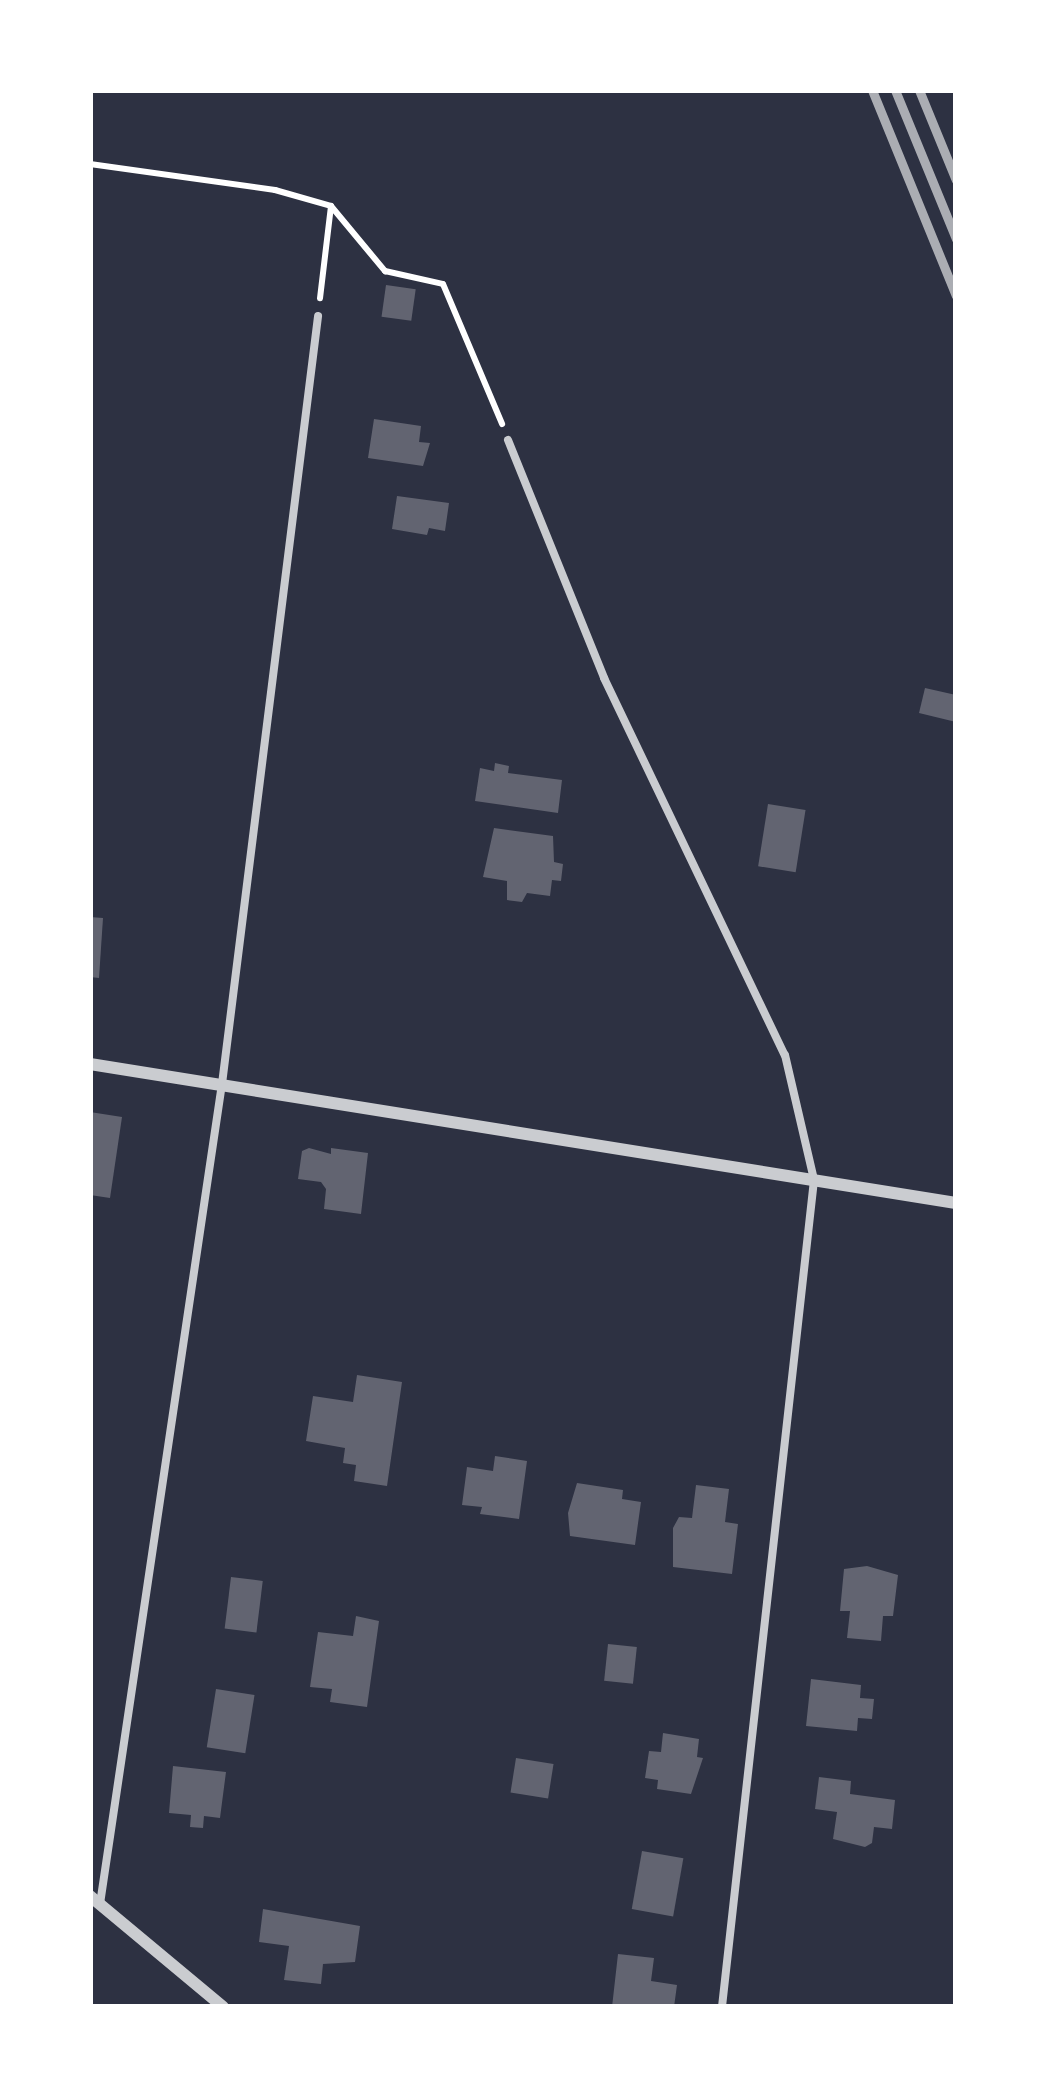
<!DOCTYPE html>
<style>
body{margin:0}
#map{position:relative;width:1046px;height:2097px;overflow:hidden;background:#2d3142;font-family:Figtree,sans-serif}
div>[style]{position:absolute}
.building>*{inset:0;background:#626471;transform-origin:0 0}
.path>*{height:6px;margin:-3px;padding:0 3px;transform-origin:3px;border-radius:3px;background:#fff}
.service>*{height:8px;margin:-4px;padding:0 4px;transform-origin:4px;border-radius:4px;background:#caccd0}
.minor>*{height:12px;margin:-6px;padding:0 6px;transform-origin:6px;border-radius:6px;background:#caccd0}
.rail>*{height:9px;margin:-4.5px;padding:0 4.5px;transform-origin:4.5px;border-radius:4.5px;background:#abadb3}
span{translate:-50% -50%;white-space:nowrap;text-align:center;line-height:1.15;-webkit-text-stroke:12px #fff;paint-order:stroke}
.frame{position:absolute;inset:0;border:93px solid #fff;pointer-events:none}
</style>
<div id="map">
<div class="building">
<div style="left:386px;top:285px;width:30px;height:32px;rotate:8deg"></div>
<div style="clip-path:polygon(374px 419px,421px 426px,419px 442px,430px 443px,423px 466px,368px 458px)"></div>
<div style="clip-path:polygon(397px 496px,449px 503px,445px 531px,429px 528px,427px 535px,392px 529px)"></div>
<div style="clip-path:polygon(925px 688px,956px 695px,956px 722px,919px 713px)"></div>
<div style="clip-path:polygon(495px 763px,509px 766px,508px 773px,562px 780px,558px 813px,475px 801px,480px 768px,494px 771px)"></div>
<div style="left:768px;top:804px;width:38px;height:63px;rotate:9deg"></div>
<div style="clip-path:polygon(494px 828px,553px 836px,554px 862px,563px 864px,561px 881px,552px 880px,550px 896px,527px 893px,522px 902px,507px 900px,507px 881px,483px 877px)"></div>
<div style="clip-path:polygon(90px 917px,103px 918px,99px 978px,90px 977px)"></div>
<div style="clip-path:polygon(90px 1112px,122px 1117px,110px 1198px,90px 1195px)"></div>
<div style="clip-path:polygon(309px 1148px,331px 1154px,331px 1148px,368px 1153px,361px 1214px,324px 1209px,326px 1189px,321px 1182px,298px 1179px,302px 1151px)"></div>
<div style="clip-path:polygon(357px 1375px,402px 1382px,387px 1486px,354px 1481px,356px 1465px,343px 1463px,345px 1448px,306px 1441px,313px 1396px,353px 1402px)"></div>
<div style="clip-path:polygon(495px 1456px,527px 1461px,519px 1519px,480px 1514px,482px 1507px,462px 1505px,467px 1467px,493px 1471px)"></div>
<div style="clip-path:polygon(577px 1483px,623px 1490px,622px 1499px,641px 1502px,635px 1545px,570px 1536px,568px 1513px)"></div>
<div style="clip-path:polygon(696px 1485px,729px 1489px,725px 1522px,738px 1524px,732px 1574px,673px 1567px,673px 1528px,679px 1517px,692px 1518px)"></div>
<div style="clip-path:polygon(867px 1566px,898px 1575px,893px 1616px,883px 1616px,881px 1641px,847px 1638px,850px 1611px,840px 1611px,844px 1569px)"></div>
<div style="left:231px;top:1577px;width:32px;height:52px;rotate:7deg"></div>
<div style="clip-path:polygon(356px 1616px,379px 1621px,367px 1707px,330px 1702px,332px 1689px,310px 1687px,318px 1632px,353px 1636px)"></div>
<div style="left:608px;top:1644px;width:29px;height:37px;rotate:6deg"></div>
<div style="clip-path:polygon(811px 1679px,861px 1685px,860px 1698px,874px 1699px,872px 1719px,858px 1718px,857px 1731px,806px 1726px)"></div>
<div style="left:216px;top:1689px;width:39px;height:59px;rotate:9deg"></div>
<div style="clip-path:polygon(663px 1733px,699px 1739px,697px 1757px,703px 1758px,691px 1794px,657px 1789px,658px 1780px,645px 1778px,649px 1751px,661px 1752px)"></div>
<div style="left:516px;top:1758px;width:38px;height:35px;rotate:9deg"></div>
<div style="clip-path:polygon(173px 1766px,226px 1772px,220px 1818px,204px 1816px,203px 1828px,190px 1827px,191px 1815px,169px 1813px)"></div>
<div style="clip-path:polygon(819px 1777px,851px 1781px,850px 1794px,895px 1800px,892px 1829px,874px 1827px,872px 1843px,865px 1847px,833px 1839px,837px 1812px,815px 1809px)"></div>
<div style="left:642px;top:1851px;width:42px;height:59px;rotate:10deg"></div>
<div style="clip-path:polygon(263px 1909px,360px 1926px,355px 1962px,323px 1964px,321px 1984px,284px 1980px,289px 1946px,259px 1942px)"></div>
<div style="clip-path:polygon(618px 1954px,654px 1958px,651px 1981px,677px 1985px,674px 2007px,612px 2007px)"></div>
</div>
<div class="path">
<div style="left:90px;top:164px;width:187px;rotate:8deg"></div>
<div style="left:275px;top:190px;width:58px;rotate:15.9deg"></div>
<div style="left:331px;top:206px;width:93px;rotate:96.8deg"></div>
<div style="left:331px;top:206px;width:85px;rotate:50.3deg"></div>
<div style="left:385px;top:271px;width:59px;rotate:12.6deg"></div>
<div style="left:443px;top:284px;width:152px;rotate:67.1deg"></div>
</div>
<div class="service">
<div style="left:508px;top:440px;width:257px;rotate:68deg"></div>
<div style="left:604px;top:678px;width:418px;rotate:64.4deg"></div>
<div style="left:785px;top:1055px;width:128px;rotate:76.9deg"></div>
<div style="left:814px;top:1180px;width:832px;rotate:96.35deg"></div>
<div style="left:100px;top:1904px;width:829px;rotate:-81.54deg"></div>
<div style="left:222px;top:1084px;width:774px;rotate:-82.87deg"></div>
</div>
<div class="minor">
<div style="left:90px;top:1064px;width:877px;rotate:9.12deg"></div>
<div style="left:90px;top:1896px;width:173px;rotate:39.8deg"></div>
</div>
<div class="rail">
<div style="left:872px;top:90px;width:222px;rotate:67.8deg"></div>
<div style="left:895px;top:90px;width:161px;rotate:67.7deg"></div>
<div style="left:919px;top:90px;width:97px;rotate:67.7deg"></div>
</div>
<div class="frame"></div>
</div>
